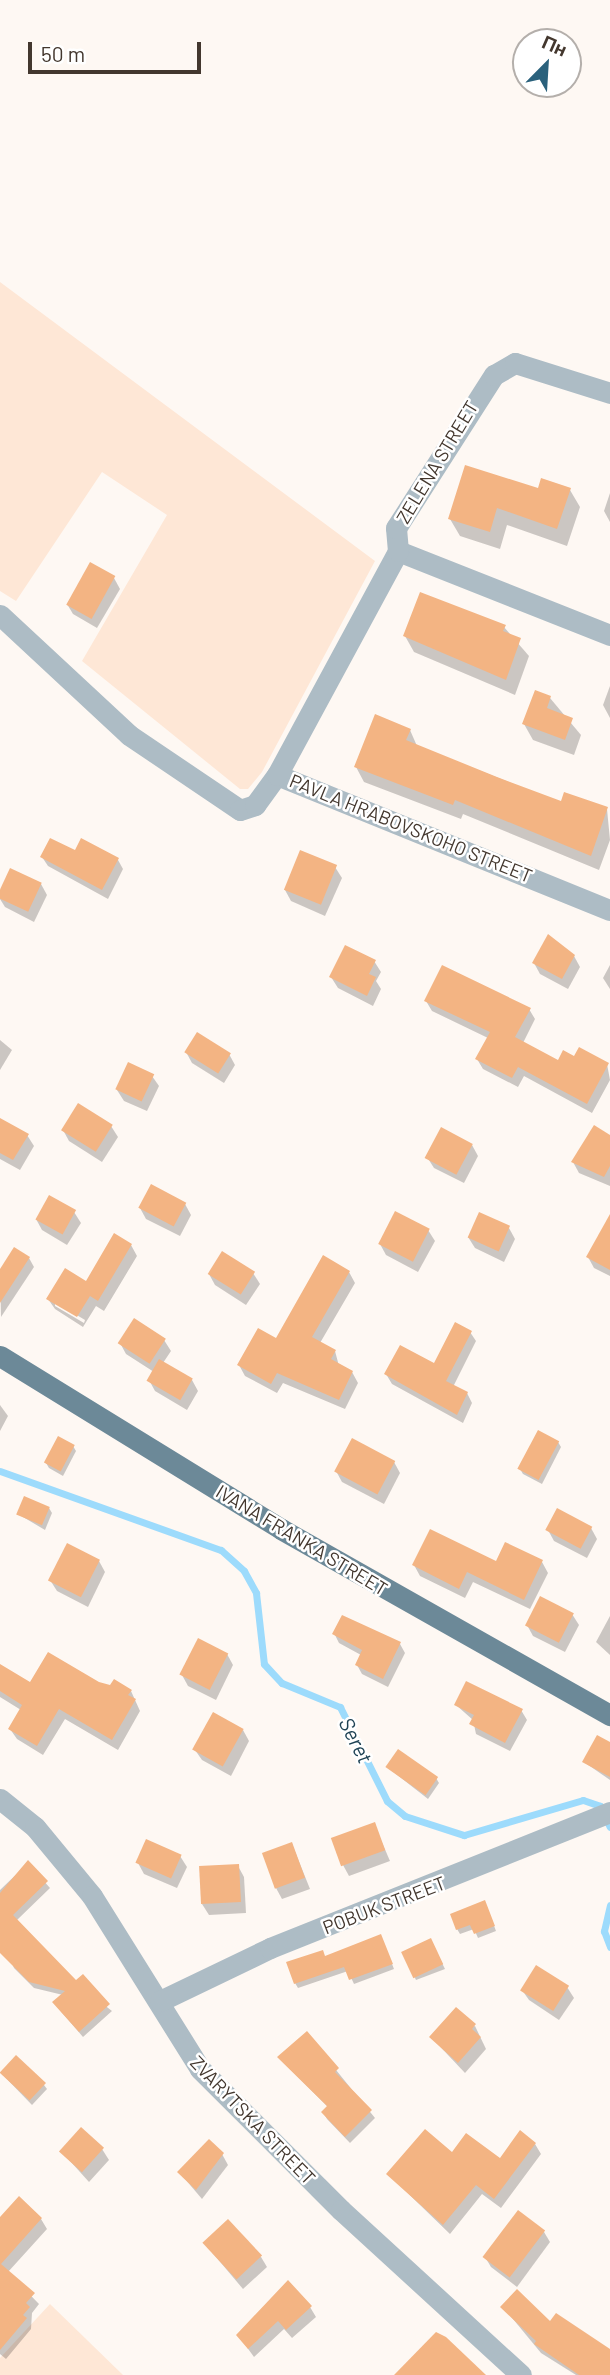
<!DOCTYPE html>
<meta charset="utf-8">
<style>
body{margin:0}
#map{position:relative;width:610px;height:2375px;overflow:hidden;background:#fef8f3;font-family:Barlow,sans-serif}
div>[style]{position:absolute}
.green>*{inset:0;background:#fee7d6}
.shadow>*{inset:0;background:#0003}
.stream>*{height:7px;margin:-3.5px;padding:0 3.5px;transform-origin:3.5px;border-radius:3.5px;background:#9ddbfc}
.building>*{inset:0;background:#f3b483;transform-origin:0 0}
.minor>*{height:21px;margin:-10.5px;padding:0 10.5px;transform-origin:10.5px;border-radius:10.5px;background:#adbcc5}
.major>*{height:21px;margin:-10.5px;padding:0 10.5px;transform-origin:10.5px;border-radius:10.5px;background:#6c8998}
span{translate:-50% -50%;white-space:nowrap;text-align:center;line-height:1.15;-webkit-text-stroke:5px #fff;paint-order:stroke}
.street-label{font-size:19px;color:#43372e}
.water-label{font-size:21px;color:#1f4355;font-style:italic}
.north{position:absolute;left:512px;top:28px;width:70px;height:70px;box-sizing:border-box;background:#fff;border:2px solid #b4afab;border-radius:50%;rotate:24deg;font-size:19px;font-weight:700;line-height:28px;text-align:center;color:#43372e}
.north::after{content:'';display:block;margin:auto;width:24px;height:32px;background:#2a617c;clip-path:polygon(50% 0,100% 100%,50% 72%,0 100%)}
.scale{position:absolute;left:28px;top:42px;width:173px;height:32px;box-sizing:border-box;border:4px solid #43372e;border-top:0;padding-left:9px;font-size:21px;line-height:24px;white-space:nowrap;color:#43372e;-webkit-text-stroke:5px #fff;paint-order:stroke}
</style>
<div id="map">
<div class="green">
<div style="clip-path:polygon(0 282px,375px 561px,262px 772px,248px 789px,240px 789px,82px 661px,167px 515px,102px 472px,16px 601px,0 591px)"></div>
<div style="clip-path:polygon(50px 2304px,123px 2375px,0 2375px,0 2358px)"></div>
</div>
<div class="shadow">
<div style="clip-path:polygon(539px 490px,570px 490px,580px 507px,567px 546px,507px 525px,500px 549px,460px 536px,450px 519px)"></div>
<div style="clip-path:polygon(610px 493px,610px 522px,604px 511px)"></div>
<div style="clip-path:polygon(91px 564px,114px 578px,120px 589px,97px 628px,73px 614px,67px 604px)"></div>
<div style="clip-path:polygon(504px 627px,529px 656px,515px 695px,414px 652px,405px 636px)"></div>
<div style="clip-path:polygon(610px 686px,610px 718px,603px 705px)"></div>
<div style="clip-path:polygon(550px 698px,581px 735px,574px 755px,533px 740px,524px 724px)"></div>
<div style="clip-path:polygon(410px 730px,417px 746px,562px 803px,607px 809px,610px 840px,599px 870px,463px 814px,461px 819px,364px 782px,356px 767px)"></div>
<div style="clip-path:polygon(76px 852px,118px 860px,123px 869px,108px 899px,48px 866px,42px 857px)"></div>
<div style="clip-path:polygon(335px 867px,342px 878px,325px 916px,291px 901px,285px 890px)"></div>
<div style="clip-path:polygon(11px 870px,41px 884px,47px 895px,34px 922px,5px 907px,0 899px)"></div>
<div style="clip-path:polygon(574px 956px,580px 967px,568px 989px,540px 974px,534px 963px)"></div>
<div style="clip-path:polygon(374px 961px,381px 972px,376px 981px,381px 989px,373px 1006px,338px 988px,331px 977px)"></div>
<div style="clip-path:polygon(610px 965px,610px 989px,603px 978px)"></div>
<div style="clip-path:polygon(426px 1001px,529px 1009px,535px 1019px,523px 1043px,559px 1062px,575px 1059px,607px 1064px,610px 1080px,592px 1113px,524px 1076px,518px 1087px,483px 1069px,477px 1059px,488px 1038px,432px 1011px)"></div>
<div style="clip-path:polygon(0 1040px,12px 1050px,0 1070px)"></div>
<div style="clip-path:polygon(186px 1052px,229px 1054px,235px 1065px,224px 1083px,192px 1063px)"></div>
<div style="clip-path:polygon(152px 1076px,159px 1086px,147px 1111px,124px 1101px,117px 1090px)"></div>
<div style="clip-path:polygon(0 1120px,27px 1135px,34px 1146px,20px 1170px,0 1159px)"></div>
<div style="clip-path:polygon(111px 1126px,118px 1137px,102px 1162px,69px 1141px,63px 1130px)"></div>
<div style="clip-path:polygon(610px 1137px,610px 1186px,579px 1173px,573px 1162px)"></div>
<div style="clip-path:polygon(472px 1145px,478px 1156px,464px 1183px,434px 1168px,427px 1157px)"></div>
<div style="clip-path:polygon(185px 1204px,191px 1215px,180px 1236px,146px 1219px,140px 1208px)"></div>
<div style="clip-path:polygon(74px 1212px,81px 1223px,67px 1245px,42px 1230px,36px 1219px)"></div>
<div style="clip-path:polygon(509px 1228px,515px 1239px,504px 1262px,475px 1248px,468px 1237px)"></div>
<div style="clip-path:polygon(428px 1230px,435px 1241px,418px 1272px,386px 1255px,380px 1244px)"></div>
<div style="clip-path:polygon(610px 1240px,610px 1276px,594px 1268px,588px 1257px)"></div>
<div style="clip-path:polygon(evenodd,131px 1245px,137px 1256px,104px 1311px,96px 1306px,83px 1327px,55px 1309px,48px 1299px,87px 1283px,131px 1245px,55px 1302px,85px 1320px,84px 1323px,55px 1306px,55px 1302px)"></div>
<div style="clip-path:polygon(29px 1258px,34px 1267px,1px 1317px,0 1270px)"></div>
<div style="clip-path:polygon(349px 1272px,355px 1283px,320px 1343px,335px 1351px,339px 1366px,352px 1372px,358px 1383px,345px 1409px,283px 1383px,277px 1393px,245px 1376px,239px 1365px,277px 1341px)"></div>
<div style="clip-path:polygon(253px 1273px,260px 1284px,246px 1305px,215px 1285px,209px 1274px)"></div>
<div style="clip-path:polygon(470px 1332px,476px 1341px,453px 1387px,467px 1393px,472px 1403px,463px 1423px,392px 1384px,386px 1374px,435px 1365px)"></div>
<div style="clip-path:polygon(164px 1340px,171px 1351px,163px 1363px,192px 1380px,198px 1391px,187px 1410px,155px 1391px,149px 1380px,154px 1372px,126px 1354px,120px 1343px)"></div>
<div style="clip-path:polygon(0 1405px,8px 1416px,0 1431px)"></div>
<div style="clip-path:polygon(558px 1442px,561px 1447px,542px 1484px,523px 1474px,520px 1469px)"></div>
<div style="clip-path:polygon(73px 1446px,76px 1451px,63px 1476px,49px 1468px,46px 1463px)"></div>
<div style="clip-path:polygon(394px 1462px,400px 1473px,384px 1504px,342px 1482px,336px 1471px)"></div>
<div style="clip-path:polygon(49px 1508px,52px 1513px,45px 1530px,18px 1514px)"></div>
<div style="clip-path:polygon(591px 1528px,597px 1539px,587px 1558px,554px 1541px,548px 1530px)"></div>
<div style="clip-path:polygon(99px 1561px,105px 1572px,88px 1607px,57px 1591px,50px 1580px)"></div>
<div style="clip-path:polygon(542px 1562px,548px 1573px,530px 1609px,473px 1582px,465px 1598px,420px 1576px,414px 1565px)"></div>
<div style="clip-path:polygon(572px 1614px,579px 1625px,565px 1652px,533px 1636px,527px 1625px)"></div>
<div style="clip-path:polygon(610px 1616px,610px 1655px,596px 1642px)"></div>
<div style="clip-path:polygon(334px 1633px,400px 1644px,405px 1653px,388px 1687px,362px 1674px,357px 1665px,361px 1655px,339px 1643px)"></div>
<div style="clip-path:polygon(227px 1654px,233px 1665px,216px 1700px,188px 1686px,182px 1675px)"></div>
<div style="clip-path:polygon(0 1666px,31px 1684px,98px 1684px,131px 1691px,140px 1711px,118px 1750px,65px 1719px,43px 1755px,17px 1739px,10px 1729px,21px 1710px,0 1697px)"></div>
<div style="clip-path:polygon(456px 1705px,521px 1710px,527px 1720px,510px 1751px,476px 1734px,473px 1720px)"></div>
<div style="clip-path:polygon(243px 1730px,249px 1741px,231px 1776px,202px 1760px,195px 1750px)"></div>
<div style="clip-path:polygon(610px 1744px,610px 1780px,584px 1762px)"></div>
<div style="clip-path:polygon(387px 1767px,436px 1778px,439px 1783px,428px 1799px)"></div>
<div style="clip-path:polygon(374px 1824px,390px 1861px,349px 1876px,343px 1865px)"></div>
<div style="clip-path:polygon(292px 1844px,310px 1889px,282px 1899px,276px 1888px)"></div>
<div style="clip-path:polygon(180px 1856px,187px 1867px,177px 1888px,144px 1874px,138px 1863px)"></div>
<div style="clip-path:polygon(28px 1863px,50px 1888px,16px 1921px,76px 1983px,112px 2011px,83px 2037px,58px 2008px,63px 1995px,34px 1988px,14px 1968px,0 1933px,0 1890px)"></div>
<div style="clip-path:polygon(238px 1866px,244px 1877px,246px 1913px,209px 1915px,202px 1904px)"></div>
<div style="clip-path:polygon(487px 1907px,496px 1931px,478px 1938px,474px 1929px,460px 1934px,457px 1929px)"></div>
<div style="clip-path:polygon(383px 1941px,394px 1969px,354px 1984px,348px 1971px,298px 1988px,295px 1983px,325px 1957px)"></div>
<div style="clip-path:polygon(433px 1945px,445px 1969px,416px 1980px,403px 1953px)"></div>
<div style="clip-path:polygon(567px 1987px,574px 1998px,559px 2020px,529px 2000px,522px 1990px)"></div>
<div style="clip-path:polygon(475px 2026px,486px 2049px,465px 2073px,431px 2037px)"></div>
<div style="clip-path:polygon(306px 2033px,375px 2118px,350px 2143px,327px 2119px,323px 2112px,328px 2107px,279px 2058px)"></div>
<div style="clip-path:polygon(1px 2073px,44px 2085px,47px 2089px,32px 2105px)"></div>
<div style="clip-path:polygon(535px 2144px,541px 2154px,501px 2208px,482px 2194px,450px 2234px,388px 2174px,453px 2155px,500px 2160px)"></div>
<div style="clip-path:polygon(102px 2149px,109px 2160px,89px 2182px,61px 2151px)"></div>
<div style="clip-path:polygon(222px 2154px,228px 2165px,202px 2199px,179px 2172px)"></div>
<div style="clip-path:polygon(518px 2212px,544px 2232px,550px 2242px,517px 2287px,491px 2267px,485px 2257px)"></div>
<div style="clip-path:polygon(41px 2219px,47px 2229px,8px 2272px,39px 2304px,32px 2313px,31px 2329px,6px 2359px,0 2354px,0 2220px)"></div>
<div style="clip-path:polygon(205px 2244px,261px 2257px,267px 2267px,243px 2289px)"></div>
<div style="clip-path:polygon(310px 2307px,316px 2317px,292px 2338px,284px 2329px,254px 2357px,238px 2335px)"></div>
<div style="clip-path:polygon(503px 2307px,610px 2350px,610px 2375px,576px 2375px,541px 2353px)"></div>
</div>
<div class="stream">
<div style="left:0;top:1471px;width:235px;rotate:19.7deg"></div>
<div style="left:221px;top:1550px;width:31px;rotate:42deg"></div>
<div style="left:244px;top:1571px;width:25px;rotate:61deg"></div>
<div style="left:256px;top:1593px;width:71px;rotate:83.6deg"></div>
<div style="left:264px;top:1664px;width:26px;rotate:47deg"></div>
<div style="left:282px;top:1683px;width:63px;rotate:22.5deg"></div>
<div style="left:340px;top:1707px;width:105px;rotate:63.4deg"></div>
<div style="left:387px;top:1801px;width:23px;rotate:40deg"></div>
<div style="left:405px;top:1816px;width:62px;rotate:17.9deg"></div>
<div style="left:464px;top:1835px;width:124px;rotate:-16.4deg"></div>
<div style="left:583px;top:1800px;width:18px;rotate:19deg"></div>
<div style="left:600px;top:1806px;width:23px;rotate:65deg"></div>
<div style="left:610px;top:1905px;width:27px;rotate:103deg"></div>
<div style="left:604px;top:1931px;width:17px;rotate:69deg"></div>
</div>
<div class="building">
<div style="clip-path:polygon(465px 465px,538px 488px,541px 478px,571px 488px,557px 529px,497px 508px,490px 532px,448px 519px)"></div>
<div style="left:90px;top:562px;width:29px;height:49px;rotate:29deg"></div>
<div style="clip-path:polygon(420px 592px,506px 625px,503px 631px,521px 638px,506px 680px,403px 636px)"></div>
<div style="clip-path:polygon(535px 690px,551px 696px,547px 708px,573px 718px,565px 740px,522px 724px)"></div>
<div style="clip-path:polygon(375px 714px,411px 729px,406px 740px,497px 777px,561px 801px,564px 792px,608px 807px,591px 856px,455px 800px,453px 805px,354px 767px)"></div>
<div style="clip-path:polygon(50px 838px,75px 850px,81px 838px,119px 858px,102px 890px,40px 857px)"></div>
<div style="left:300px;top:850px;width:40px;height:43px;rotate:22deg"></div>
<div style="left:10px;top:868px;width:35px;height:32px;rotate:25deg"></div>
<div style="clip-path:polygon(548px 934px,575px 955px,562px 979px,532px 963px)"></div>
<div style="clip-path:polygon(345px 945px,376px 960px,369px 974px,376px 977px,367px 996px,329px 977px)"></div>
<div style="clip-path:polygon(442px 965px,531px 1008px,515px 1037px,558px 1060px,563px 1050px,574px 1056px,579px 1047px,609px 1063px,587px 1104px,518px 1067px,512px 1078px,475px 1059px,490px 1032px,424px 1001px)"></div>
<div style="left:197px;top:1032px;width:40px;height:24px;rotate:32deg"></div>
<div style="left:128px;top:1062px;width:29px;height:30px;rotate:25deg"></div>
<div style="left:78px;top:1103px;width:41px;height:32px;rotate:32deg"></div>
<div style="clip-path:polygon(0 1118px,29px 1134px,13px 1160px,0 1153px)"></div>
<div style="clip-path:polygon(594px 1125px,610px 1135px,610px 1166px,604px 1177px,571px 1162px)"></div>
<div style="left:441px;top:1127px;width:36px;height:35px;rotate:28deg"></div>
<div style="left:151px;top:1184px;width:40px;height:27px;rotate:28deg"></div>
<div style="left:49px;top:1195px;width:31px;height:28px;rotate:29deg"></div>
<div style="left:395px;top:1211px;width:39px;height:37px;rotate:27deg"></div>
<div style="left:479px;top:1212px;width:34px;height:28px;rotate:24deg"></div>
<div style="clip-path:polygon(610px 1214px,610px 1270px,586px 1257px)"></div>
<div style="clip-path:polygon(114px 1233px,132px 1244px,98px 1301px,90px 1296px,77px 1317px,46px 1299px,65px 1268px,86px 1281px)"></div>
<div style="clip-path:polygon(14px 1247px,30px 1257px,0 1303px,0 1269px)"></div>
<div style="left:222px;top:1251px;width:39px;height:27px;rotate:32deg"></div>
<div style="clip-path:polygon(323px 1255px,350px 1271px,312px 1337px,336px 1350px,331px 1359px,353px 1371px,339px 1400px,277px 1373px,271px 1384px,237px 1365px,258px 1328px,276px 1338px)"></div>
<div style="left:134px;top:1318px;width:38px;height:30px;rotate:33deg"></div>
<div style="clip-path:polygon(455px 1322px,472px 1331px,446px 1381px,468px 1392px,457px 1415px,384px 1374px,400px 1345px,434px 1363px)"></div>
<div style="left:159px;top:1359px;width:39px;height:25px;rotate:30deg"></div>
<div style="left:538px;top:1430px;width:24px;height:44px;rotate:28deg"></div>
<div style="left:58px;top:1436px;width:19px;height:30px;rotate:28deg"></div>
<div style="left:352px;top:1438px;width:49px;height:38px;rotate:28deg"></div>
<div style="left:24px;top:1496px;width:28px;height:20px;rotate:23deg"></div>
<div style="left:557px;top:1508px;width:40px;height:25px;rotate:28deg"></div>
<div style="clip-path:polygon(430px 1529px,496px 1561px,505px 1542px,543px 1560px,524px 1600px,467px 1572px,459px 1589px,412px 1565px)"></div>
<div style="left:67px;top:1543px;width:37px;height:42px;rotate:27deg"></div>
<div style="left:540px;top:1596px;width:38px;height:33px;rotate:27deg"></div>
<div style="clip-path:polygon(342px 1615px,401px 1642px,383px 1679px,355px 1665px,362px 1650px,332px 1634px)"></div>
<div style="left:198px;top:1638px;width:34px;height:41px;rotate:27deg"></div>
<div style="clip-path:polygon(48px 1652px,99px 1682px,110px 1685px,114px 1679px,132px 1690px,128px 1695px,136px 1699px,112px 1740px,59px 1709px,37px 1746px,8px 1729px,22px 1705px,0 1691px,0 1664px,30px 1682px)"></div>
<div style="clip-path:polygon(466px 1681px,523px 1709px,505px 1743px,469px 1724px,474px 1715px,454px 1705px)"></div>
<div style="left:213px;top:1712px;width:35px;height:43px;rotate:29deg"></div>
<div style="clip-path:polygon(597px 1735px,610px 1742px,610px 1777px,582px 1762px)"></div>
<div style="left:398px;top:1749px;width:49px;height:22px;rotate:35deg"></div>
<div style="left:375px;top:1822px;width:30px;height:47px;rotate:70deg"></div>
<div style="left:146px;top:1839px;width:39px;height:26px;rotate:24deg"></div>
<div style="left:292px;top:1842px;width:38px;height:32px;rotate:70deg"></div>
<div style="clip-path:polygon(28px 1860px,48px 1881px,13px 1915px,76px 1980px,83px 1974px,110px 2004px,79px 2032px,52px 2002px,65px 1991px,29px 1982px,0 1953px,0 1893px)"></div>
<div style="left:239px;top:1864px;width:38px;height:40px;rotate:87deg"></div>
<div style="clip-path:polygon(485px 1900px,495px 1926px,474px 1934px,470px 1925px,456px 1930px,450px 1914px)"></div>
<div style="clip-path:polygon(381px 1934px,393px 1964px,349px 1980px,344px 1967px,294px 1984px,286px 1962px,323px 1950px,325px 1956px)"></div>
<div style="left:431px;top:1938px;width:29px;height:33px;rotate:65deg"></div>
<div style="left:536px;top:1965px;width:39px;height:30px;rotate:32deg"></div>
<div style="clip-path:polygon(456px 2007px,476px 2024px,472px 2029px,481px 2037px,458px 2063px,429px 2037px)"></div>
<div style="clip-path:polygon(307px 2031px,339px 2068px,335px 2072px,372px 2110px,345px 2137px,321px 2112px,327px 2106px,277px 2057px)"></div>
<div style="left:16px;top:2055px;width:41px;height:24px;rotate:43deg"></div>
<div style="left:81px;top:2127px;width:31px;height:33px;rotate:42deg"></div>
<div style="clip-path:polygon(425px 2129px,452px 2152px,466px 2133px,500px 2158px,520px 2130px,536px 2143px,494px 2199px,476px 2185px,443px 2225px,386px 2174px)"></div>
<div style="clip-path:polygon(209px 2139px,224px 2153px,196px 2190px,177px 2172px)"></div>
<div style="clip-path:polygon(19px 2196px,42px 2218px,1px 2264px,35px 2293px,26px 2303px,30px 2307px,23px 2315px,27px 2318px,0 2350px,0 2217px)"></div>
<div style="left:518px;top:2210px;width:34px;height:59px;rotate:37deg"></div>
<div style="left:228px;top:2219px;width:50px;height:35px;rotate:47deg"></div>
<div style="clip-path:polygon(288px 2280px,312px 2306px,286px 2330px,278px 2321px,248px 2349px,236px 2335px)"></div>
<div style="clip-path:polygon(517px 2289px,550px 2321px,556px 2313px,610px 2349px,610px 2375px,579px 2375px,534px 2344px,536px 2341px,500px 2307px)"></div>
<div style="clip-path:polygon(436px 2332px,446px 2337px,486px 2375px,394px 2375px)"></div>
</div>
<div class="minor">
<div style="left:398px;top:551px;width:228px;rotate:21.6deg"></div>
<div style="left:0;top:615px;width:176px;rotate:42.9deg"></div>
<div style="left:129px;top:735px;width:134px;rotate:34deg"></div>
<div style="left:240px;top:810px;width:16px;rotate:-18deg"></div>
<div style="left:255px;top:805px;width:37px;rotate:-54deg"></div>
<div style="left:277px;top:775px;width:359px;rotate:22.1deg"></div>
<div style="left:277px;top:775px;width:255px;rotate:-61.6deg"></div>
<div style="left:398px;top:551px;width:23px;rotate:-95deg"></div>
<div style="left:396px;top:528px;width:182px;rotate:-57.4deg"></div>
<div style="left:494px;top:375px;width:24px;rotate:-30deg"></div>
<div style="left:515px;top:363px;width:100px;rotate:17.5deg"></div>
<div style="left:0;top:1799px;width:45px;rotate:38.7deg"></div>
<div style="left:35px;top:1827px;width:89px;rotate:50.4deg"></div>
<div style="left:92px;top:1896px;width:204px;rotate:58deg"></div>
<div style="left:200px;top:2069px;width:199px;rotate:45deg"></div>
<div style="left:341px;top:2210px;width:244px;rotate:42.5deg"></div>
<div style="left:160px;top:2001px;width:122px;rotate:-25.7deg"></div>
<div style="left:270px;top:1948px;width:366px;rotate:-21.8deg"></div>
</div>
<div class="major">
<div style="left:0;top:1356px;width:330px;rotate:31.6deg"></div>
<div style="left:281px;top:1529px;width:378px;rotate:29.5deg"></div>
</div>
<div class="street-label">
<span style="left:437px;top:462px;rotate:-59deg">ZELENA STREET</span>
<span style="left:411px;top:828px;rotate:22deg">PAVLA HRABOVSKOHO STREET</span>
<span style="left:302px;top:1540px;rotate:31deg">IVANA FRANKA STREET</span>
<span style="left:384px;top:1905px;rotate:-21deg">POBUK STREET</span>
<span style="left:253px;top:2120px;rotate:46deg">ZVARYTSKA STREET</span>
</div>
<div class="water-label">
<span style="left:356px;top:1740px;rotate:63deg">Seret</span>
</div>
<div class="north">Пн</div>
<div class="scale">50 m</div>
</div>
